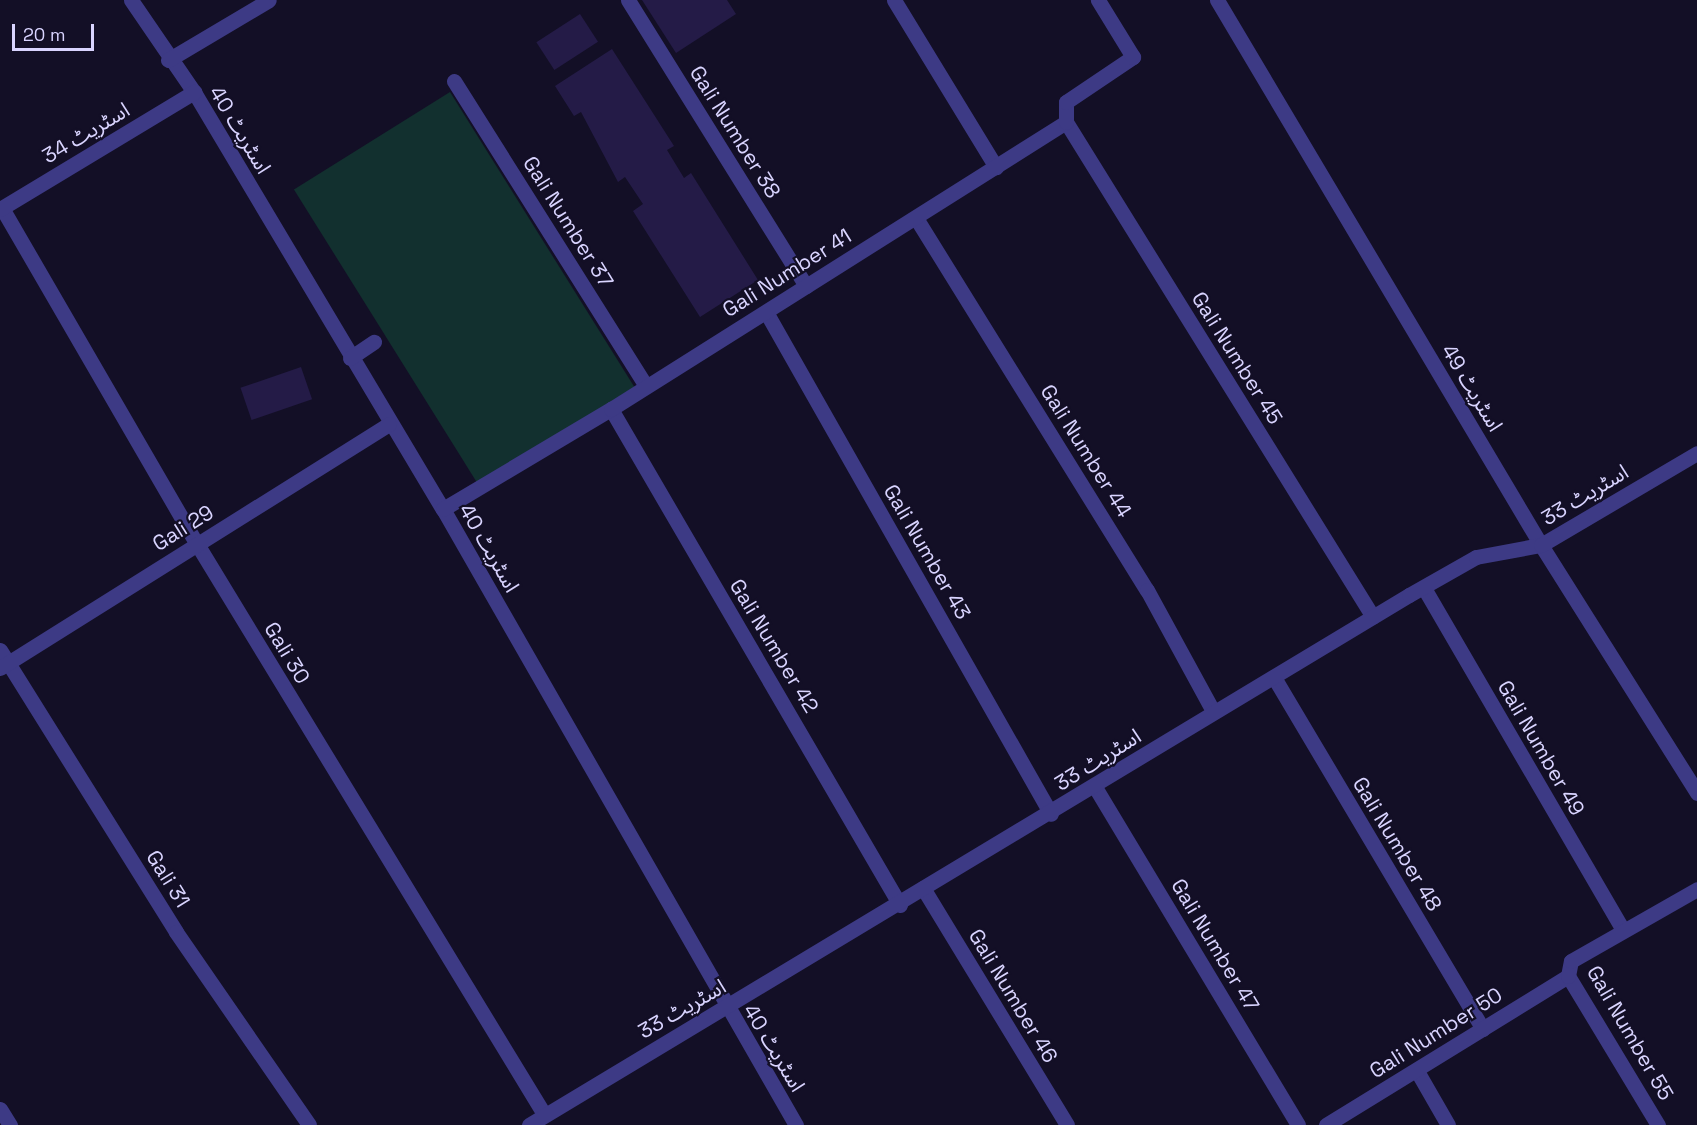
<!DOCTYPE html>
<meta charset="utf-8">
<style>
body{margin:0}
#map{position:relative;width:1697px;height:1125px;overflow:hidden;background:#130f26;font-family:"Space Grotesk","Noto Sans Arabic",sans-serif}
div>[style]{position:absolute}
.green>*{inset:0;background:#12302f;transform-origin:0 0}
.building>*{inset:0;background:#241b47;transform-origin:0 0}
.minor>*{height:15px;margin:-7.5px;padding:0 7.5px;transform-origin:7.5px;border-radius:7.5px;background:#3d3a85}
span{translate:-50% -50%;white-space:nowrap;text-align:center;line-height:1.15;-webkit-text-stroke:4.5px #130f26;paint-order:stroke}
.street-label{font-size:21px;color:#d9d4ff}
.scale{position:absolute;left:12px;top:24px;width:82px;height:27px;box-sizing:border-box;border:3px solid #d9d4ff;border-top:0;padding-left:8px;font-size:18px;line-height:21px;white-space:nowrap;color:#d9d4ff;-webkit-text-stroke:4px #130f26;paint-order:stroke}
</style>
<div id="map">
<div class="green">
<div style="left:450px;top:92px;width:348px;height:184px;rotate:58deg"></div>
</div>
<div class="building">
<div style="clip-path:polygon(642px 0,727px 0,736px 14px,676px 53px)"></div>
<div style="left:580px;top:14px;width:33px;height:52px;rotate:57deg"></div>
<div style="clip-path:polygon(612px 49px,674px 146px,667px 150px,684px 178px,691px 173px,758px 280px,700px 317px,633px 211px,643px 204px,625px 177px,618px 182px,581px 112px,574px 116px,555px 86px)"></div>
<div style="left:301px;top:367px;width:34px;height:64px;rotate:71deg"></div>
</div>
<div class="minor">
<div style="left:131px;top:0;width:112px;rotate:55.6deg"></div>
<div style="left:194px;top:92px;width:486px;rotate:59.2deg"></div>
<div style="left:443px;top:509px;width:710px;rotate:60.19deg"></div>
<div style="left:628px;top:0;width:337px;rotate:58.1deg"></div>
<div style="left:894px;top:0;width:196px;rotate:58.6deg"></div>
<div style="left:1217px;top:0;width:634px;rotate:59.27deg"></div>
<div style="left:1541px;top:545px;width:293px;rotate:57.8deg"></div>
<div style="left:168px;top:60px;width:117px;rotate:-30.7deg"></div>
<div style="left:454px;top:81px;width:360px;rotate:57.8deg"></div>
<div style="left:1066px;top:122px;width:582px;rotate:58.19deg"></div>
<div style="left:2px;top:208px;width:388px;rotate:59.9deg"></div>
<div style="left:197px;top:544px;width:667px;rotate:58.67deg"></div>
<div style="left:0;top:209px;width:227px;rotate:-31.1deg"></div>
<div style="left:916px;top:218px;width:438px;rotate:58.2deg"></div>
<div style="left:1147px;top:590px;width:138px;rotate:61.4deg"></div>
<div style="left:766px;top:312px;width:577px;rotate:60.42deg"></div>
<div style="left:350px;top:358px;width:29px;rotate:-34deg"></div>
<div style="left:611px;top:409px;width:574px;rotate:59.77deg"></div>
<div style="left:443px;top:509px;width:196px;rotate:-30.8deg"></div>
<div style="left:611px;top:409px;width:538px;rotate:-32.24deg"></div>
<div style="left:1066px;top:122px;width:20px;rotate:-90deg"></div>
<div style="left:1066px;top:102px;width:81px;rotate:-33.9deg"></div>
<div style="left:1133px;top:57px;width:67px;rotate:-121.6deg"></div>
<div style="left:1424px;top:588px;width:393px;rotate:59.8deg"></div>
<div style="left:0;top:650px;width:332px;rotate:58deg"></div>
<div style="left:176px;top:932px;width:234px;rotate:55.4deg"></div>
<div style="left:0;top:668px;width:459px;rotate:-32.1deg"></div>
<div style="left:1275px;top:679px;width:407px;rotate:59.3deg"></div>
<div style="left:1095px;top:787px;width:394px;rotate:59deg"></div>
<div style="left:923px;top:888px;width:277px;rotate:58.7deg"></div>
<div style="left:1417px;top:1071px;width:62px;rotate:60.1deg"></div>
<div style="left:0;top:1109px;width:19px;rotate:58deg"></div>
<div style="left:529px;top:1125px;width:1027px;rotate:-31.06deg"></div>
<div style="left:1409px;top:595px;width:77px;rotate:-29.6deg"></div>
<div style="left:1476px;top:557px;width:66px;rotate:-10.5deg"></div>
<div style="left:1541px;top:545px;width:181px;rotate:-30.5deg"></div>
<div style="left:1326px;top:1125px;width:284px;rotate:-31.6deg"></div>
<div style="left:1658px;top:1125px;width:174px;rotate:-121.1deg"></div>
<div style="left:1568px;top:976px;width:15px;rotate:-79deg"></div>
<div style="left:1571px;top:961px;width:145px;rotate:-29.7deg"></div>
</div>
<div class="street-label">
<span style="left:240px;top:130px;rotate:59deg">اسٹریٹ 40</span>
<span style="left:735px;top:132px;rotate:58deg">Gali Number 38</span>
<span style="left:86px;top:133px;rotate:-31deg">اسٹریٹ 34</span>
<span style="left:568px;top:222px;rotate:58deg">Gali Number 37</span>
<span style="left:787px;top:273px;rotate:-32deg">Gali Number 41</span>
<span style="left:1237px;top:358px;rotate:58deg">Gali Number 45</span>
<span style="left:1472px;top:388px;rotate:59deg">اسٹریٹ 49</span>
<span style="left:1086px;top:451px;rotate:58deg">Gali Number 44</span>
<span style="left:1585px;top:495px;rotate:-31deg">اسٹریٹ 33</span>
<span style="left:183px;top:528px;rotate:-32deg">Gali 29</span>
<span style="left:489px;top:548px;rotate:60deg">اسٹریٹ 40</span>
<span style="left:927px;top:552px;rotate:60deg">Gali Number 43</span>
<span style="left:774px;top:646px;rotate:59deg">Gali Number 42</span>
<span style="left:287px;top:653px;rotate:59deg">Gali 30</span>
<span style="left:1541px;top:748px;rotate:60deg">Gali Number 49</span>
<span style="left:1098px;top:760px;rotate:-32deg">اسٹریٹ 33</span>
<span style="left:1397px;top:844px;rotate:59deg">Gali Number 48</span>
<span style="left:168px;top:879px;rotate:58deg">Gali 31</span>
<span style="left:1215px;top:945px;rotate:59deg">Gali Number 47</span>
<span style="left:1013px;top:996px;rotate:59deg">Gali Number 46</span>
<span style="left:682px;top:1009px;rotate:-30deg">اسٹریٹ 33</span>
<span style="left:1436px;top:1033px;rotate:-32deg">Gali Number 50</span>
<span style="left:1630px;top:1033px;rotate:60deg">Gali Number 55</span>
<span style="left:774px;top:1048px;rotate:59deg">اسٹریٹ 40</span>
</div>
<div class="scale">20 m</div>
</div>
